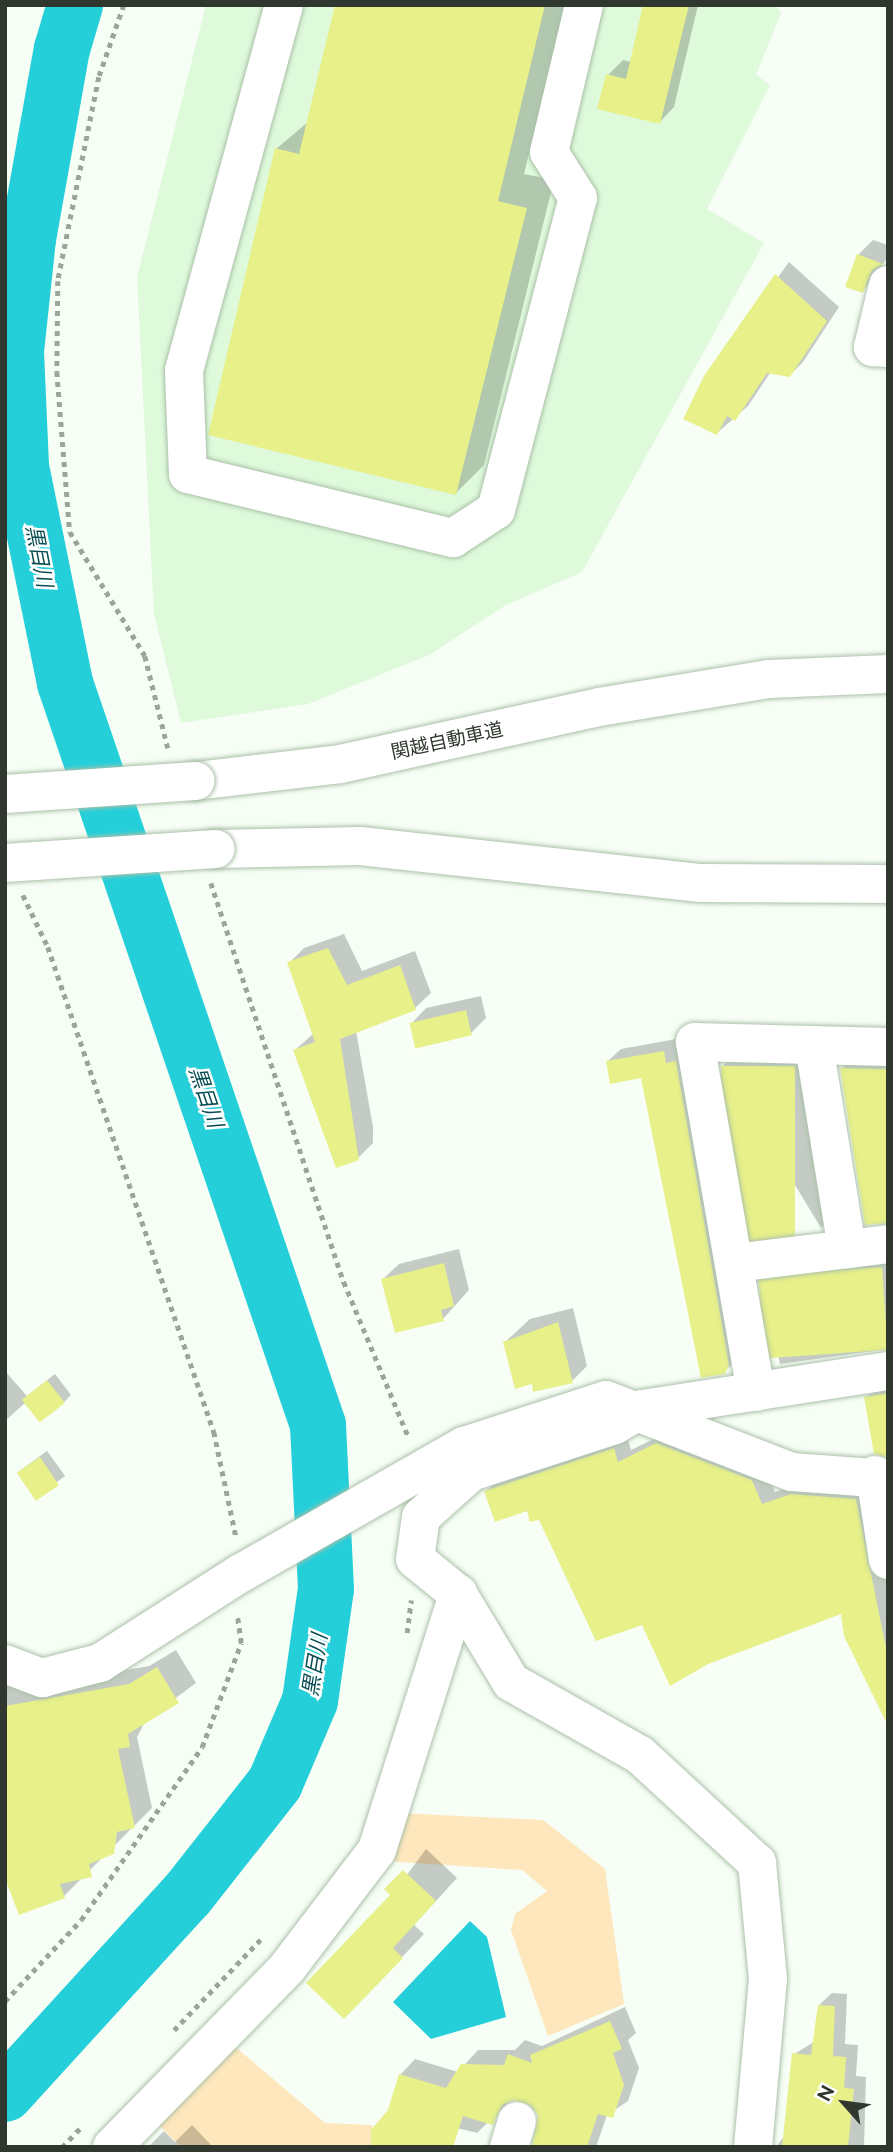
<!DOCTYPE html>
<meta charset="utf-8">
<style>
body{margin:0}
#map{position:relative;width:893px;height:2152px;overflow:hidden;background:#f6fef5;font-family:Raleway,"Noto Sans JP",sans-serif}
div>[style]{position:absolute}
.built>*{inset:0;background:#defadb}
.green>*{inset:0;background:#fee7bc}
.water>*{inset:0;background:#25cfda}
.shadow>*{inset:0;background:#0003;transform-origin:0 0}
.river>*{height:56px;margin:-28px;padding:0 28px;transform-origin:28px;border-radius:28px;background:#25cfda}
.building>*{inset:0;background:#e7f089;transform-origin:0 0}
.path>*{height:4.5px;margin-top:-2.25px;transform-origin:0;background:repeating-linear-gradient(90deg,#9ca49b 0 5px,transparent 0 10px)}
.roads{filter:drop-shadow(0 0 2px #abc0a9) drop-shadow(0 0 2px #abc0a9)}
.minor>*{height:38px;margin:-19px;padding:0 19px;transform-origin:19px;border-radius:19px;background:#fff}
.highway>*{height:38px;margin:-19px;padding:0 19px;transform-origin:19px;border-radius:19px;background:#fff}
.bridges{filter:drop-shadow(0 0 2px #abc0a9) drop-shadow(0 0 2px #abc0a9)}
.highway-bridge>*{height:38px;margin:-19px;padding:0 19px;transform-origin:19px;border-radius:19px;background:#fff}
span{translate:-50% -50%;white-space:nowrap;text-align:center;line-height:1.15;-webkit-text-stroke:5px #fff;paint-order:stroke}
.street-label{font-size:19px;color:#2f372e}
.water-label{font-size:21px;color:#084e52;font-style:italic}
.frame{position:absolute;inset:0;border:7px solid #2f372e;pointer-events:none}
.north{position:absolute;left:809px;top:2068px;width:70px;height:70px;-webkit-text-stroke:5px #fff;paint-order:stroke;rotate:298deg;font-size:19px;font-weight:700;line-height:28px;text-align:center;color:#2f372e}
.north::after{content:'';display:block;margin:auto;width:24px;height:32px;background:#2f372e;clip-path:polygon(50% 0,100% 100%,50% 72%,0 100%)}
</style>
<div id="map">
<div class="built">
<div style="clip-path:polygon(206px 5px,775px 5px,781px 13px,756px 75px,770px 85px,707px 209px,764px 243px,582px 572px,506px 605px,429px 655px,308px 704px,181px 723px,154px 614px,137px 277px)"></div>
</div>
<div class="green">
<div style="clip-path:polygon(398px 1813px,543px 1820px,605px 1869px,624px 2004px,548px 2036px,511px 1930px,515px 1914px,547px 1891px,522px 1870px,385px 1861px)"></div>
<div style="clip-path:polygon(227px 2040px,325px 2123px,372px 2125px,373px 2147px,181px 2147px,153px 2119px)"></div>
</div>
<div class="water">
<div style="clip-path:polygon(470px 1921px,487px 1937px,506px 2017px,431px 2039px,393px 2002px)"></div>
</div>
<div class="shadow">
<div style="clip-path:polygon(337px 5px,565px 5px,524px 174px,554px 180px,484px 465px,456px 493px,276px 149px,308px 122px)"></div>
<div style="clip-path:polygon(645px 5px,698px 5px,674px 107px,659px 123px,608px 75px,623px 60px,631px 62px)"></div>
<div style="clip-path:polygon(873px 240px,888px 245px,888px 257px,863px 291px,858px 255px)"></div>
<div style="clip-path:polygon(789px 262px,839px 307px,803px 362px,790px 375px,770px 373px,748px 406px,717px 433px,706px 377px)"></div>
<div style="clip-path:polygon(344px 934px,362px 971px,415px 951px,431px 993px,415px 1008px,356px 1031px,373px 1127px,373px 1143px,358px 1158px,295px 1050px,314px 1033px,289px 963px,304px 948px)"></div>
<div style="clip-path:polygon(481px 996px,486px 1018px,471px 1033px,411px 1024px,426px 1008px)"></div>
<div style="clip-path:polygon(676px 1039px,737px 1359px,724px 1372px,643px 1076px,608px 1061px,621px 1049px)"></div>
<div style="clip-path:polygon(737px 1052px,809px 1053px,835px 1214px,821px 1228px,723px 1066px)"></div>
<div style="clip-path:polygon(854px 1056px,888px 1057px,888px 1223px,842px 1068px)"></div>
<div style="clip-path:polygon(459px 1249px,469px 1290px,443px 1319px,383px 1279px,399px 1264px)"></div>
<div style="clip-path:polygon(888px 1256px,888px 1349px,780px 1364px,761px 1282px,774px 1270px)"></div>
<div style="clip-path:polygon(573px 1308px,587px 1366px,572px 1381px,533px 1382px,505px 1342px,530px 1319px)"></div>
<div style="clip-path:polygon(5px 1371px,27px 1396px,55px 1374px,71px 1395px,64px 1402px,26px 1402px,5px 1421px)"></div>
<div style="clip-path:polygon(888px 1382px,888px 1429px,866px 1397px)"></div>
<div style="clip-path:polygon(670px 1431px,764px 1468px,775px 1492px,805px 1482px,869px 1487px,888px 1561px,888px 1699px,842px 1612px,643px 1623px,540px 1518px,486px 1491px,499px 1479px,627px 1437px,631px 1450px)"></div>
<div style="left:47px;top:1451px;width:31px;height:36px;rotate:54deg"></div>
<div style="clip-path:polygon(176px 1650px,196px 1683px,146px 1720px,137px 1737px,152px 1808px,64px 1896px,5px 1873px,5px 1663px,23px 1688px,149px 1666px)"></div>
<div style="clip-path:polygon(426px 1849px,457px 1878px,414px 1925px,424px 1934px,366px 1995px,392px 1895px)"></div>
<div style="clip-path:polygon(832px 1993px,847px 1994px,845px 2044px,858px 2045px,856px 2076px,866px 2077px,864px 2147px,776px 2147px,785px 2135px,794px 2054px,814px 2042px,819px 2005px)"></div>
<div style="clip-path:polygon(625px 2007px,636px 2033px,628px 2040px,639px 2068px,628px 2101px,607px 2115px,596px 2147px,533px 2147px,540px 2116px,523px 2098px,510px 2101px,477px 2133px,389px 2111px,400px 2075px,415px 2059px,458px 2072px,478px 2050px,515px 2050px,525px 2040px,542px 2046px)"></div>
<div style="clip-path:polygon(192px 2125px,213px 2147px,148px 2147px,164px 2131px,175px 2142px)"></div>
</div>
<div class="river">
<div style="left:5px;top:2094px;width:270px;rotate:-47.6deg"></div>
<div style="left:187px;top:1895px;width:142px;rotate:-51.8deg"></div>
<div style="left:275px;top:1783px;width:89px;rotate:-66.9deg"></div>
<div style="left:310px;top:1701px;width:113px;rotate:-81.9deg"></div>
<div style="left:326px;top:1589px;width:164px;rotate:-92.8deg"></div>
<div style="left:318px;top:1425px;width:784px;rotate:-108.83deg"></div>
<div style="left:65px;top:683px;width:221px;rotate:-101.5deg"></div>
<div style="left:21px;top:466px;width:115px;rotate:-92.5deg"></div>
<div style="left:16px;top:351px;width:113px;rotate:-83.9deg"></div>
<div style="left:28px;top:239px;width:193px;rotate:-79.9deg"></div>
<div style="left:62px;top:49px;width:46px;rotate:-73.5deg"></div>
</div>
<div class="building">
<div style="clip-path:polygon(335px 5px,545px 5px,498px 201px,527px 208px,456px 495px,208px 435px,275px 148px,299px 154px)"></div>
<div style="clip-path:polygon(643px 5px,689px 5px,660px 124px,597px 109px,606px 74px,626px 79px)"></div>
<div style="clip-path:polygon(857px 254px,883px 264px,872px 270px,863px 293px,845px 287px)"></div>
<div style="clip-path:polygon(775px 274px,827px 321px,790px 377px,767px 373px,735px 421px,727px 416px,717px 435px,683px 419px,704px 376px)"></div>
<div style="clip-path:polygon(328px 948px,347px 985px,400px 965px,416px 1010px,340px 1039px,359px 1160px,336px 1168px,293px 1050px,315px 1042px,287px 962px)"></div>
<div style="left:466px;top:1010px;width:26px;height:58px;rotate:77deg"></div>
<div style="clip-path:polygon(664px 1051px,666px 1063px,676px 1061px,729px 1365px,725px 1374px,701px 1378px,641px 1078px,610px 1084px,606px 1061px)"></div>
<div style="left:721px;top:1066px;width:74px;height:176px"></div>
<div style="clip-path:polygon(840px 1068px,888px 1069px,888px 1223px,865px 1225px)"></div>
<div style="clip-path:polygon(444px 1263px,454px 1306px,441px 1310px,444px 1321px,395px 1333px,381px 1279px)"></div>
<div style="left:882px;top:1267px;width:83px;height:124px;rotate:86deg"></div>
<div style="clip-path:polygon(558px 1322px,573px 1383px,533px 1392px,532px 1384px,515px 1389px,503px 1342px)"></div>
<div style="left:47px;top:1380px;width:29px;height:32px;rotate:52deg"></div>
<div style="clip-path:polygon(888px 1393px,888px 1457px,886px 1457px,874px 1454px,864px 1397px)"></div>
<div style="clip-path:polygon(656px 1443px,752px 1480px,762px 1504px,791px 1494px,856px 1499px,888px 1658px,888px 1726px,844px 1636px,841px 1614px,708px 1664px,670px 1686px,642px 1625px,596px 1641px,539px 1520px,530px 1522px,527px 1511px,495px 1522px,484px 1491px,614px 1448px,618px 1462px)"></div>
<div style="left:40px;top:1457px;width:34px;height:28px;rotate:56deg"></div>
<div style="clip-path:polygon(157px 1667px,179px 1703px,128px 1734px,130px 1747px,118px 1749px,135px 1828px,117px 1832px,114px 1854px,89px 1864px,92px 1877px,60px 1884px,65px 1898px,19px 1915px,5px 1878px,5px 1706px,129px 1684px)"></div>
<div style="clip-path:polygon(403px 1870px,436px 1901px,393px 1948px,403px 1958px,344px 2019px,306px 1983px,390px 1895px,384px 1889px)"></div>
<div style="clip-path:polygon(818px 2005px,835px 2006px,833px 2056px,846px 2057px,844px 2088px,854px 2089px,848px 2147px,782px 2147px,792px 2053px,811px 2055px)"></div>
<div style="clip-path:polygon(610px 2021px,622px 2049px,613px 2053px,624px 2085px,613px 2118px,598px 2114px,587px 2147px,532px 2147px,538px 2115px,532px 2106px,513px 2100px,502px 2105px,493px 2125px,463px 2116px,453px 2147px,371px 2147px,371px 2130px,388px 2110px,399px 2074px,446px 2088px,461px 2064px,504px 2065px,508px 2054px,532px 2063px,530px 2055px)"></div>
</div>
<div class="path">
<div style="left:124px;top:5px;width:76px;rotate:109.1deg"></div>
<div style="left:99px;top:77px;width:208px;rotate:101.4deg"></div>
<div style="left:58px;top:281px;width:91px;rotate:90.6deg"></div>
<div style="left:57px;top:372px;width:161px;rotate:85.4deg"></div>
<div style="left:70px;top:532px;width:145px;rotate:58.8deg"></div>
<div style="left:145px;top:656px;width:95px;rotate:76deg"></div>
<div style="left:211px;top:883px;width:421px;rotate:71.6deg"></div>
<div style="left:344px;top:1282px;width:169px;rotate:67.4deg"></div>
<div style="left:23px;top:895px;width:58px;rotate:64.3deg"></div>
<div style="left:48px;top:947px;width:513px;rotate:71.11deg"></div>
<div style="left:214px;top:1432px;width:106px;rotate:78.1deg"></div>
<div style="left:407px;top:1633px;width:33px;rotate:-83deg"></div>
<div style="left:5px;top:2001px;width:111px;rotate:-46.8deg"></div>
<div style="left:81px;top:1920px;width:211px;rotate:-55deg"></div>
<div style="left:202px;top:1747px;width:111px;rotate:-69.4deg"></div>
<div style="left:241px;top:1643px;width:29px;rotate:-98deg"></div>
<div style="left:174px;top:2030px;width:127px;rotate:-46.3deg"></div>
<div style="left:62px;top:2147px;width:30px;rotate:-46deg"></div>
</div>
<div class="roads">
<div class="minor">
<div style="left:284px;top:5px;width:379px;rotate:105.3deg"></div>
<div style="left:184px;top:371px;width:103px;rotate:87.8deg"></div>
<div style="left:188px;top:474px;width:273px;rotate:13.6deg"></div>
<div style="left:453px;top:538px;width:51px;rotate:-33.1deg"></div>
<div style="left:496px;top:510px;width:323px;rotate:-75.3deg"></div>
<div style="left:578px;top:198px;width:54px;rotate:-122.2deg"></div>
<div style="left:549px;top:152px;width:151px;rotate:-76.6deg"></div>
<div style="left:888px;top:285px;width:64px;rotate:103.6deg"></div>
<div style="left:873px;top:347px;width:15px;rotate:4deg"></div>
<div style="left:814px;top:1045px;width:207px;rotate:80.8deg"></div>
<div style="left:734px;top:1263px;width:155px;rotate:-7deg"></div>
<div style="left:756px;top:1392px;width:355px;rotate:-99.9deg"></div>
<div style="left:695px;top:1042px;width:193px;rotate:1.5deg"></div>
<div style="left:875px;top:1475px;width:86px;rotate:81.3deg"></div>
<div style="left:5px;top:1664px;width:40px;rotate:21deg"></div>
<div style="left:42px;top:1678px;width:60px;rotate:-14.5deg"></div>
<div style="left:100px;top:1663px;width:167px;rotate:-32.6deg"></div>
<div style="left:241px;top:1573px;width:257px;rotate:-29.7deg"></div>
<div style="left:464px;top:1446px;width:149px;rotate:-17.9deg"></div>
<div style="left:606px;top:1400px;width:199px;rotate:21.2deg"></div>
<div style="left:792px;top:1472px;width:96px;rotate:4.2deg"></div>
<div style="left:112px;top:2147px;width:250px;rotate:-45.6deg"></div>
<div style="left:287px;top:1968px;width:148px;rotate:-52.7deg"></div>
<div style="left:377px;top:1850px;width:269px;rotate:-72.4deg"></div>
<div style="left:509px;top:2147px;width:27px;rotate:-73deg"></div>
<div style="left:753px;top:2147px;width:169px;rotate:-84.9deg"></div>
<div style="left:768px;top:1979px;width:117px;rotate:-95.4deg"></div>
<div style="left:757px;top:1863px;width:159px;rotate:-137.3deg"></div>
<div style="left:640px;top:1755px;width:148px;rotate:-150.5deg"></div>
<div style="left:511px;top:1682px;width:103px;rotate:-121.1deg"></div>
<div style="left:458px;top:1594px;width:55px;rotate:-140.9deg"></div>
<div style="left:415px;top:1559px;width:42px;rotate:-81.9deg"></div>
<div style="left:421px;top:1517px;width:67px;rotate:-42deg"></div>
<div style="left:471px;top:1472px;width:151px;rotate:-18.1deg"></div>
<div style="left:615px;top:1425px;width:31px;rotate:-31deg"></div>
<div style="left:642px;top:1409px;width:249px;rotate:-8.8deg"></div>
</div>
<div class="highway">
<div style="left:196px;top:781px;width:145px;rotate:-6.7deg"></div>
<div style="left:340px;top:764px;width:265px;rotate:-12.4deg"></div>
<div style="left:599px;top:707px;width:172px;rotate:-9.4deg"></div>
<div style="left:769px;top:679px;width:119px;rotate:-2.4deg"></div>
<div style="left:216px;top:849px;width:144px;rotate:-1.2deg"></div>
<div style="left:360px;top:846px;width:343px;rotate:6.2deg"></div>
<div style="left:701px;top:883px;width:187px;rotate:0.3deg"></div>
</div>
</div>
<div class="bridges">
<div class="highway-bridge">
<div style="left:5px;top:794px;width:191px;rotate:-3.9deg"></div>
<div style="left:5px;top:863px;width:211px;rotate:-3.8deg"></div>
</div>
</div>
<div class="street-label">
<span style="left:447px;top:741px;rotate:-12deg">関越自動車道</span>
</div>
<div class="water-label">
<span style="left:39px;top:556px;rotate:79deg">黒目川</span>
<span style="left:206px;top:1097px;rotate:71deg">黒目川</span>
<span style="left:315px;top:1665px;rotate:-81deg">黒目川</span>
</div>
<div class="frame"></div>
<div class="north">N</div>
</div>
